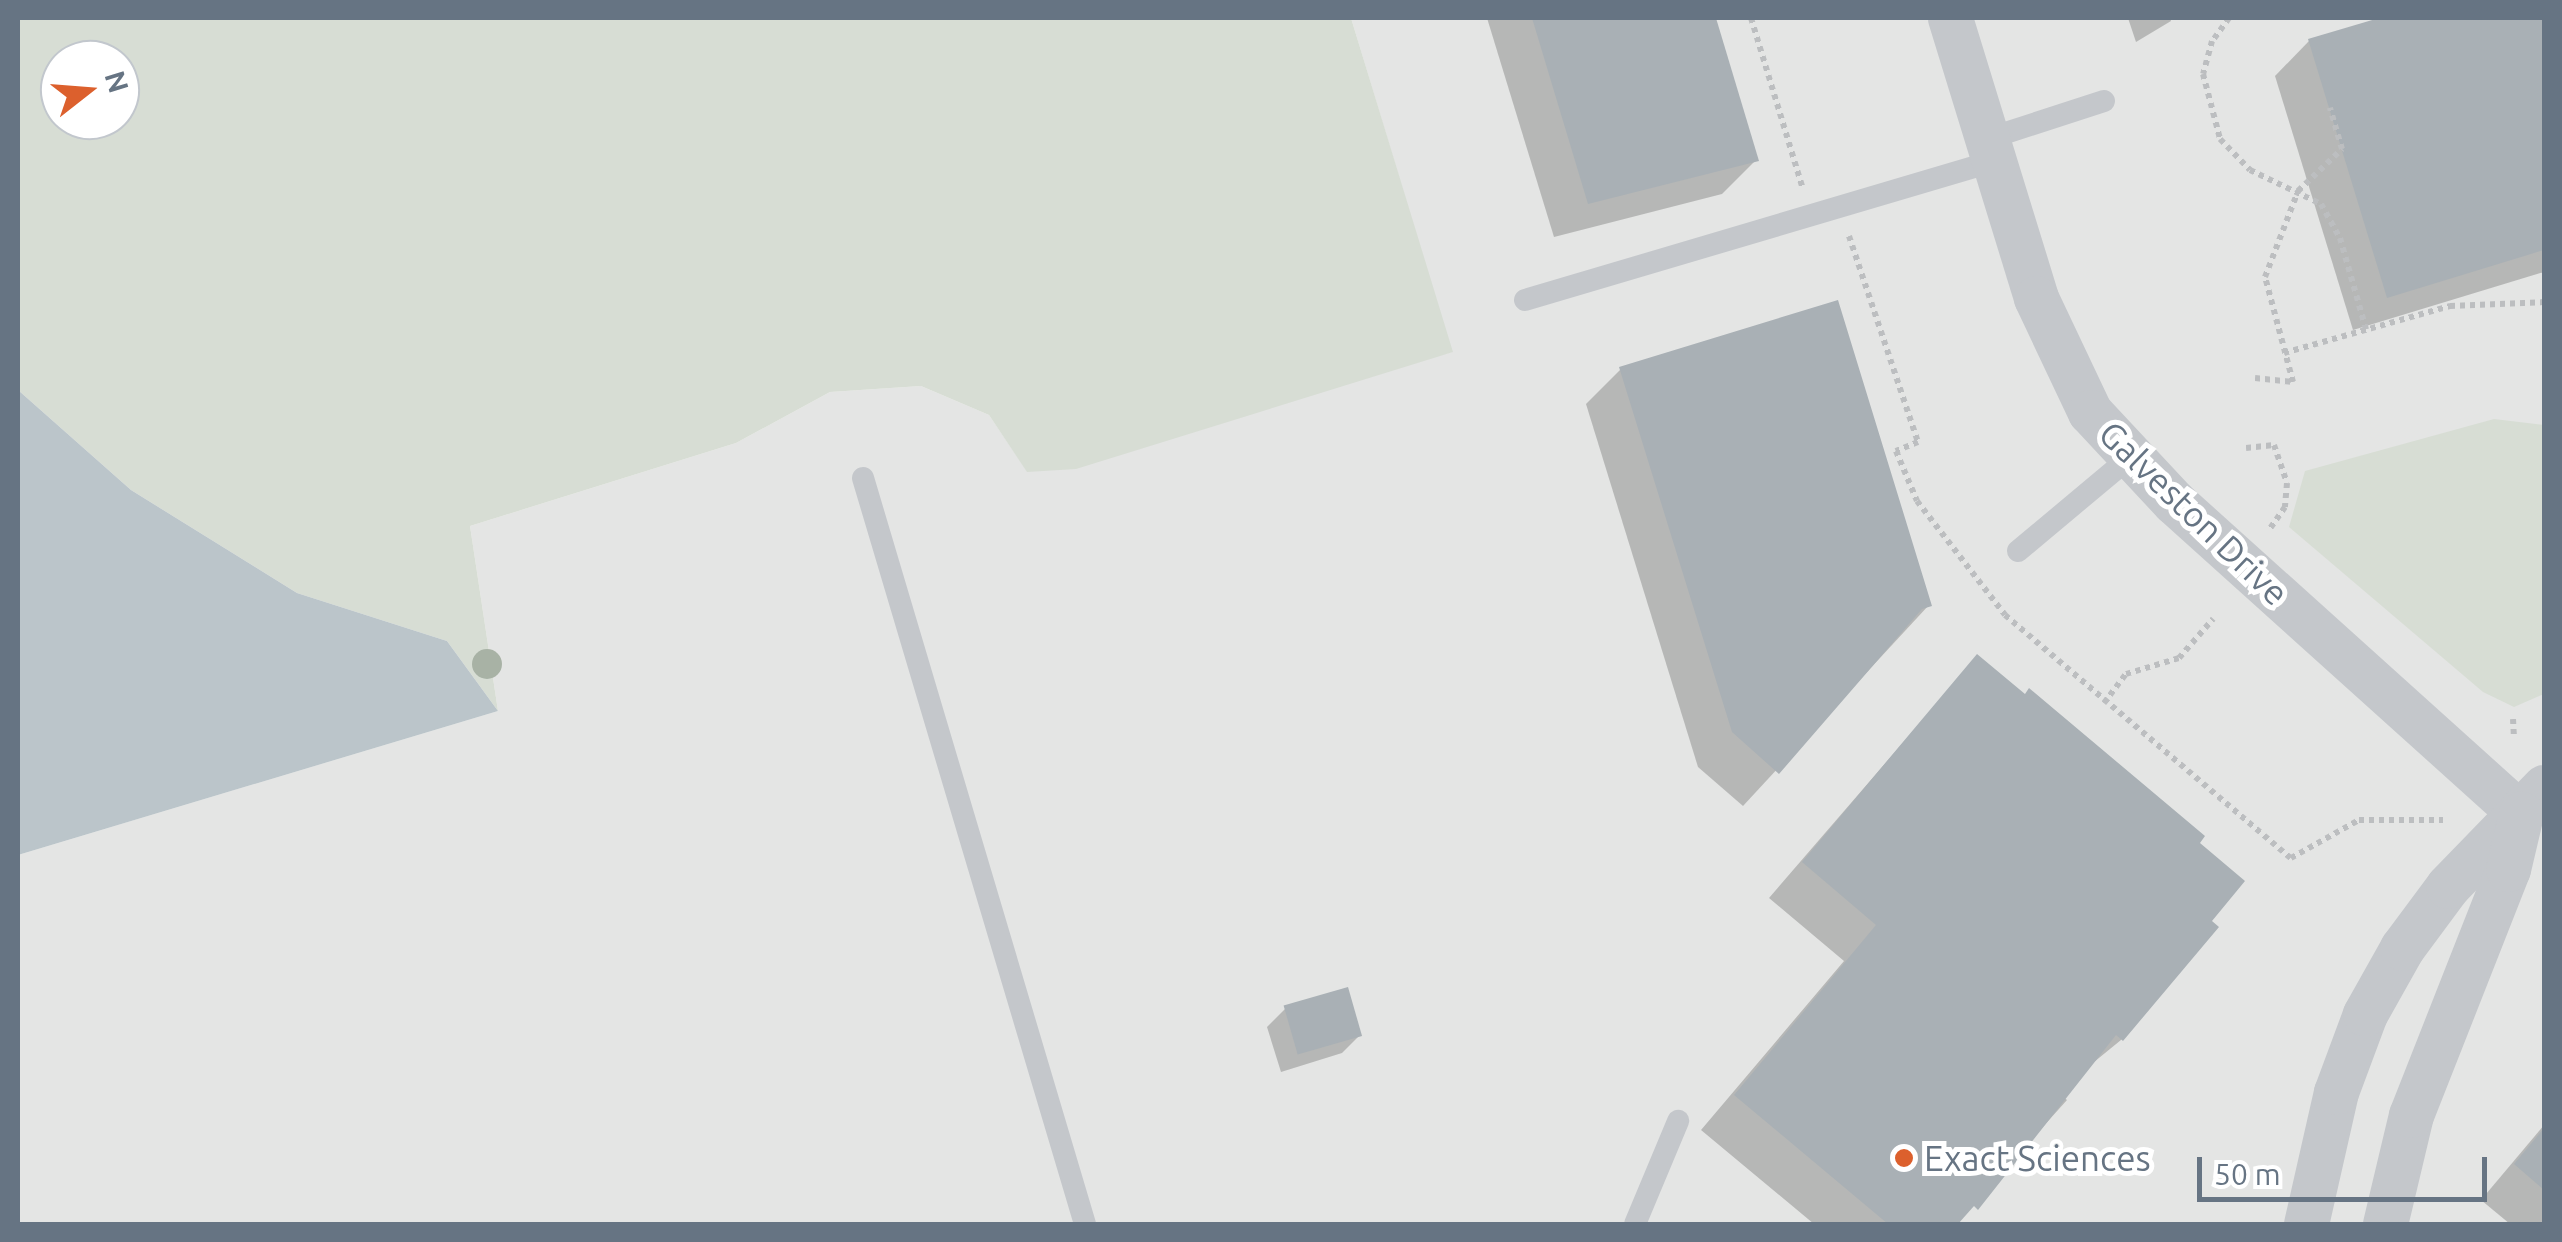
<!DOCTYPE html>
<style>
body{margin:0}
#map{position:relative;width:2562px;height:1242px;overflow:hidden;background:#f6f6f3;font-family:Ubuntu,sans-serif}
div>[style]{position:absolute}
.built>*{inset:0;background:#e4e5e4}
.green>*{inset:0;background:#d7ddd4}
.water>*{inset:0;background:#bbc5ca}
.shadow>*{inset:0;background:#0003}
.building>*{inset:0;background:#a9b0b5;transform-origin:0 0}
.path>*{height:6px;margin-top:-3px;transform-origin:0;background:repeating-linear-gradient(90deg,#bcbec0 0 5px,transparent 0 10px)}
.lane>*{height:22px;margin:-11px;padding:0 11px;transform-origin:11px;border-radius:11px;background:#c4c7cb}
.street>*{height:45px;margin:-22.5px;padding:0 22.5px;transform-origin:22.5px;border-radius:22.5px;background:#c4c7cb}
.trees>*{width:30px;height:30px;margin:-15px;border-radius:50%;background:#a8b2a5}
.dots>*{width:28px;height:28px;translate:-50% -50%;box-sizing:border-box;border:5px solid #fff;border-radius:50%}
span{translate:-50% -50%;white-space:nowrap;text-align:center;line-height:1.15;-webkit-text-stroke:10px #fff;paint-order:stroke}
.street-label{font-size:35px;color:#667483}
.poi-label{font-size:35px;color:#667483}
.left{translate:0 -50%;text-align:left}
.frame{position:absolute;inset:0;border:20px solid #667483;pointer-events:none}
.north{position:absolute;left:40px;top:40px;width:100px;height:100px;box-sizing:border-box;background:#fff;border:2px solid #c2c7cd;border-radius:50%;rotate:73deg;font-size:28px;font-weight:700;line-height:40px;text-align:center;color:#667483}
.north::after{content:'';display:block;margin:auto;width:35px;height:45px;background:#dc602d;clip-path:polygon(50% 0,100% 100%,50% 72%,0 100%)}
.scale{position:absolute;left:2197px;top:1157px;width:290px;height:45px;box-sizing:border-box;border:5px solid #667483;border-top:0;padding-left:12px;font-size:30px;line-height:35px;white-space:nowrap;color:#667483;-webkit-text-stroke:8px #fff;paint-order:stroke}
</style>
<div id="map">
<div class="built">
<div style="clip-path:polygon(1351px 18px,2544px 18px,2544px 1224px,18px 1224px,18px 855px,498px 711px,470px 526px,736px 443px,830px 392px,921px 386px,989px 415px,1027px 471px,1452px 352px)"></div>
</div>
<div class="green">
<div style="clip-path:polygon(evenodd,18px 18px,1351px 18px,1453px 352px,1076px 469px,1027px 472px,989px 415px,921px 386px,830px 392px,736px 443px,470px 526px,498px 711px,447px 641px,297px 593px,131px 490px,18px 390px,18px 18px,60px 60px,120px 60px,120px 120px,60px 120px,60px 60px)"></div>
<div style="clip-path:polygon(2494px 419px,2544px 425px,2544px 694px,2514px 707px,2483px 692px,2289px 527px,2305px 471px)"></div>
</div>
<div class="water">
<div style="clip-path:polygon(18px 390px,131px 490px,297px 593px,447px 641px,498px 711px,18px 855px)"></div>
</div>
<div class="shadow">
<div style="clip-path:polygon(1487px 18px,1713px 18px,1756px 160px,1722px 194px,1554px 237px)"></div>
<div style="clip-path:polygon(2128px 18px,2170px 18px,2171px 21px,2136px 42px)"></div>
<div style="clip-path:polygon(2387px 18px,2544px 18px,2544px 272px,2353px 330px,2275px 76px,2309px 41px)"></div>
<div style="clip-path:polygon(1620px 370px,1929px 605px,1743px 806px,1698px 767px,1586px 404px)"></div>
<div style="clip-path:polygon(1977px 657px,2196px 843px,2208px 922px,2215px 927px,2121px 1040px,2083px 1071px,2062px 1096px,2067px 1100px,1956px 1224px,1814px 1224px,1701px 1130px,1844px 961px,1769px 898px)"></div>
<div style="clip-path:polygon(1285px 1009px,1360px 1035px,1342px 1053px,1281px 1072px,1267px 1027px)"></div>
<div style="clip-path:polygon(2544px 1125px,2544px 1224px,2510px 1224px,2481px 1200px)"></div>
</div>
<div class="building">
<div style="clip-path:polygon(1532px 18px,1716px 18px,1759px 161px,1588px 204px)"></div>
<div style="clip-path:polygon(2379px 18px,2544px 18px,2544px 250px,2387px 298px,2308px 39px)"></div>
<div style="clip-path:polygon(1838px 300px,1932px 606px,1922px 609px,1779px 774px,1732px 732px,1619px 367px)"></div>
<div style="clip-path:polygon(1977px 654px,2025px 694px,2029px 688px,2205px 836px,2200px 843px,2245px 881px,2212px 921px,2219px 927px,2123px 1041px,2116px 1035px,1978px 1210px,1974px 1206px,1958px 1224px,1888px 1224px,1734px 1095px,1876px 925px,1802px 862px)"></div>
<div style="left:1348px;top:987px;width:51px;height:67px;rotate:74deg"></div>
<div style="clip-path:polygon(2544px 1128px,2544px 1190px,2514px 1164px)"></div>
</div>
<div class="path">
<div style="left:1751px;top:18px;width:179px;rotate:73.1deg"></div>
<div style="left:2229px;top:18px;width:29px;rotate:126deg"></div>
<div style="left:2212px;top:41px;width:34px;rotate:105deg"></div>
<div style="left:2203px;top:74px;width:67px;rotate:75.3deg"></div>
<div style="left:2220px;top:139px;width:43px;rotate:45.9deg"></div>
<div style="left:2250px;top:170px;width:79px;rotate:25.6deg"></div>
<div style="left:2321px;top:204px;width:39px;rotate:61deg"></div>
<div style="left:2340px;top:238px;width:95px;rotate:74.1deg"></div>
<div style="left:1849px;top:236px;width:217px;rotate:71.5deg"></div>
<div style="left:1918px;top:442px;width:24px;rotate:158deg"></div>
<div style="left:1896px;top:451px;width:54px;rotate:67.2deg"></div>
<div style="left:1917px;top:501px;width:144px;rotate:52.3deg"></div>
<div style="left:2005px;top:615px;width:375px;rotate:40.4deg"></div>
<div style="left:2291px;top:858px;width:78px;rotate:-29.2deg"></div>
<div style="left:2359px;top:820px;width:84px"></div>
<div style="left:2284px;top:353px;width:173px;rotate:-15.8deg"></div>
<div style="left:2450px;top:306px;width:94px;rotate:-2.4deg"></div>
<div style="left:2255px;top:378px;width:38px;rotate:6deg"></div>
<div style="left:2293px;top:382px;width:109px;rotate:-104.9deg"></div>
<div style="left:2265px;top:277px;width:92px;rotate:-69deg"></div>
<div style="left:2298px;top:191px;width:61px;rotate:-43.7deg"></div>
<div style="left:2342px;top:149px;width:43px;rotate:-106.3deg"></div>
<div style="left:2246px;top:448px;width:28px;rotate:-6deg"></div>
<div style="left:2274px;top:445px;width:40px;rotate:71.1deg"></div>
<div style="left:2287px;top:483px;width:24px;rotate:95deg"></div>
<div style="left:2285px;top:507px;width:28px;rotate:125deg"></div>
<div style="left:2104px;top:703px;width:36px;rotate:-53deg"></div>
<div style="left:2126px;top:674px;width:55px;rotate:-16.8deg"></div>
<div style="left:2179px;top:658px;width:52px;rotate:-48.9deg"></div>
<div style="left:2513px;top:719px;width:17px;rotate:87deg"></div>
</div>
<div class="lane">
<div style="left:1987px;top:139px;width:123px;rotate:-18deg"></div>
<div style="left:1525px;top:300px;width:489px;rotate:-16.5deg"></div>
<div style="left:863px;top:478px;width:778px;rotate:73.43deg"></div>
<div style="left:2018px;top:551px;width:143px;rotate:-39.9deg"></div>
<div style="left:1635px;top:1224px;width:112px;rotate:-67.3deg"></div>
</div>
<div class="street">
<div style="left:1950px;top:18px;width:293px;rotate:72.9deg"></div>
<div style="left:2036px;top:298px;width:126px;rotate:64.7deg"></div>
<div style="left:2090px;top:412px;width:123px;rotate:47deg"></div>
<div style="left:2174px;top:502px;width:467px;rotate:42deg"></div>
<div style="left:2306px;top:1224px;width:135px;rotate:-77.2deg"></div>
<div style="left:2336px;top:1092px;width:83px;rotate:-69.6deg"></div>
<div style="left:2365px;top:1014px;width:76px;rotate:-60.7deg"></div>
<div style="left:2402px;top:948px;width:77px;rotate:-53.4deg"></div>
<div style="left:2448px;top:886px;width:138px;rotate:-45.9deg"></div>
<div style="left:2385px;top:1224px;width:112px;rotate:-76.6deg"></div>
<div style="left:2411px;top:1115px;width:264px;rotate:-68.5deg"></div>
<div style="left:2508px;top:869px;width:57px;rotate:-76.7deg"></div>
</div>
<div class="trees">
<div style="left:487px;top:664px"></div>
</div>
<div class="dots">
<div style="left:1904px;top:1158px;background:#dc602d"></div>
</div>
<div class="street-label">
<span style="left:2194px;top:513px;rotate:44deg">Galveston Drive</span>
</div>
<div class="poi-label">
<span class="left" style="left:1924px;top:1158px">Exact Sciences</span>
</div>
<div class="frame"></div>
<div class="north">N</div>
<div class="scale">50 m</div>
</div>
